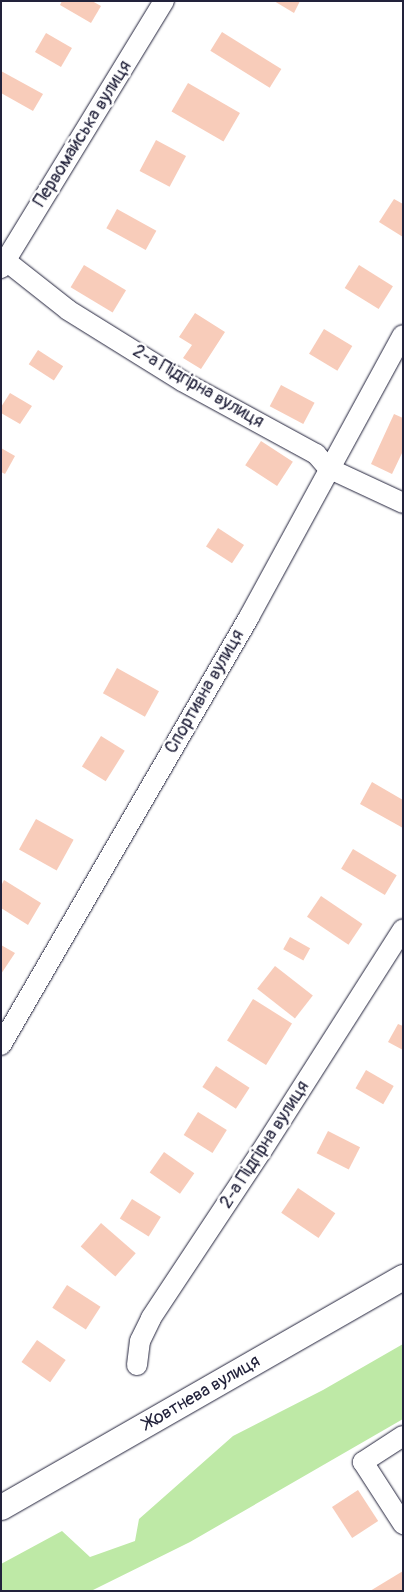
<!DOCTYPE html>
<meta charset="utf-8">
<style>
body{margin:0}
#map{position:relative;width:404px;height:1592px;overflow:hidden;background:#fff;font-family:Pangolin,sans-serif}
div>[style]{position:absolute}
.green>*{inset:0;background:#bee9a6}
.building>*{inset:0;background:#f8ccba;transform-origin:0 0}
.roads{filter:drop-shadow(0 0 1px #22223b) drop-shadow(0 0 1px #22223b)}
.minor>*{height:20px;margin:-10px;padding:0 10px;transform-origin:10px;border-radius:10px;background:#fff}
.tertiary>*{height:25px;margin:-12.5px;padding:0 12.5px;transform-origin:12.5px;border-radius:12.5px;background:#fff}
span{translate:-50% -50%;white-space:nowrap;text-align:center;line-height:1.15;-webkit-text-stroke:5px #fff;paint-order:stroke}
.street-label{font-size:18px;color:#22223b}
.frame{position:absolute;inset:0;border:2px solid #22223b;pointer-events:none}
</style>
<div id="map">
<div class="green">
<div style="clip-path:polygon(403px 1344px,403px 1419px,190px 1542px,91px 1591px,1px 1591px,1px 1564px,62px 1531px,90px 1557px,135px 1541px,139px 1519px,233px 1436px,323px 1390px)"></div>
</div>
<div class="building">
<div style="clip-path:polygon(62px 1px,92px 1px,101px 6px,91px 23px,60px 5px)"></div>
<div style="clip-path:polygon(274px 1px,300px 1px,294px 13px)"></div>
<div style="left:222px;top:32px;width:70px;height:22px;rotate:32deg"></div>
<div style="left:46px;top:33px;width:30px;height:22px;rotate:30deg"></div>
<div style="clip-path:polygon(1px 71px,43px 94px,33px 111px,1px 93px)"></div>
<div style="left:188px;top:83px;width:60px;height:33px;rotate:30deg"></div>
<div style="left:156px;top:140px;width:34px;height:35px;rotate:28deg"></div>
<div style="clip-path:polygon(394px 199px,403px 204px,403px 237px,379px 222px)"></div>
<div style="left:117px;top:209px;width:45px;height:22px;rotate:29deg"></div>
<div style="left:84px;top:265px;width:49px;height:26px;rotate:31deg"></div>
<div style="left:359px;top:265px;width:40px;height:27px;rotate:32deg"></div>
<div style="clip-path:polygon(195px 313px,225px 332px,201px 369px,183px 358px,192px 345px,179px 337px)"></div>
<div style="left:324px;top:329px;width:33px;height:29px;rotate:31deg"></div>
<div style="left:38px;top:350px;width:30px;height:17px;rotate:33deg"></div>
<div style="left:281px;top:385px;width:38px;height:24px;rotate:28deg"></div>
<div style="clip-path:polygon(10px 393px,32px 406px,20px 424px,1px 413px,1px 407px)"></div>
<div style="clip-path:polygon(394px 414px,403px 418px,403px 451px,392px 474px,371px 464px)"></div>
<div style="left:261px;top:441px;width:38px;height:29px;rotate:33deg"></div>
<div style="clip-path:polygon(1px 448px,15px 456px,5px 474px,1px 472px)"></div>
<div style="left:218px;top:528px;width:31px;height:22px;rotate:33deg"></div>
<div style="left:117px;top:668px;width:48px;height:29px;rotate:29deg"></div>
<div style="left:101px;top:736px;width:28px;height:36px;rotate:32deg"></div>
<div style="clip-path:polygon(372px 782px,403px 800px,403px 828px,360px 804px)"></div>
<div style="left:36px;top:819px;width:43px;height:35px;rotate:29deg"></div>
<div style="left:353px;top:849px;width:51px;height:23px;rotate:31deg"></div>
<div style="clip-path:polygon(4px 880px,41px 903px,28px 925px,1px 908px,1px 886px)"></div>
<div style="left:321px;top:896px;width:50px;height:25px;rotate:34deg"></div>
<div style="left:290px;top:937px;width:23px;height:14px;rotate:29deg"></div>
<div style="clip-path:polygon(1px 945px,15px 953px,1px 974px)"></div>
<div style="left:275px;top:966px;width:48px;height:29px;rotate:38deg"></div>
<div style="left:253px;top:999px;width:46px;height:49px;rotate:32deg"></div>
<div style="clip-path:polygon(398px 1024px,403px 1026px,403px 1050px,388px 1042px)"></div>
<div style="left:216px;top:1066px;width:40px;height:25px;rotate:33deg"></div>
<div style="left:366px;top:1070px;width:32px;height:21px;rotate:30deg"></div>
<div style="left:198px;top:1112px;width:34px;height:27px;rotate:32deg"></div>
<div style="left:328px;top:1131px;width:36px;height:25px;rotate:27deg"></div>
<div style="left:164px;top:1152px;width:37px;height:25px;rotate:35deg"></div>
<div style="left:298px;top:1188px;width:45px;height:30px;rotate:34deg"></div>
<div style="left:132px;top:1199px;width:34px;height:23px;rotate:32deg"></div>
<div style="left:101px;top:1223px;width:46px;height:31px;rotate:41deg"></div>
<div style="left:67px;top:1285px;width:40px;height:27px;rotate:33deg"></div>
<div style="left:37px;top:1340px;width:35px;height:27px;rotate:35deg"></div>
<div style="left:358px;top:1490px;width:37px;height:31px;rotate:57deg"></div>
<div style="clip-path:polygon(403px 1571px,403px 1591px,370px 1591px)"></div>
</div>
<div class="roads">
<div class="minor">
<div style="left:1px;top:257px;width:85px;rotate:38.3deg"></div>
<div style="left:68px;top:310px;width:134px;rotate:31.9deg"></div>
<div style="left:182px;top:381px;width:153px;rotate:28.6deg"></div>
<div style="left:316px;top:454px;width:18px;rotate:49deg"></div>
<div style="left:328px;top:468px;width:83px;rotate:25deg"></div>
<div style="left:1px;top:268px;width:313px;rotate:-58.6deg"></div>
<div style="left:1px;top:1045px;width:495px;rotate:-59.9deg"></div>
<div style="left:249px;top:617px;width:321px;rotate:-61.4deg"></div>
<div style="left:137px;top:1365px;width:24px;rotate:-83deg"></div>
<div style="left:140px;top:1341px;width:25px;rotate:-64deg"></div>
<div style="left:151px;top:1318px;width:199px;rotate:-56.5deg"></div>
<div style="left:261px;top:1152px;width:264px;rotate:-57.5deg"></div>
<div style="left:403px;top:1436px;width:48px;rotate:147deg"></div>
<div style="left:363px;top:1462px;width:74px;rotate:57.2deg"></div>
</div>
<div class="tertiary">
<div style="left:1px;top:1507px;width:463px;rotate:-29.8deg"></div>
</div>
</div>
<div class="street-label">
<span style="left:83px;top:134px;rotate:-58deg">Первомайська вулиця</span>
<span style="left:198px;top:387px;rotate:30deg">2-а Підгірна вулиця</span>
<span style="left:205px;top:692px;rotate:-60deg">Спортивна вулиця</span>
<span style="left:265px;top:1145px;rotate:-57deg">2-а Підгірна вулиця</span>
<span style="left:202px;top:1393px;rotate:-30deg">Жовтнева вулиця</span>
</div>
<div class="frame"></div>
</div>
